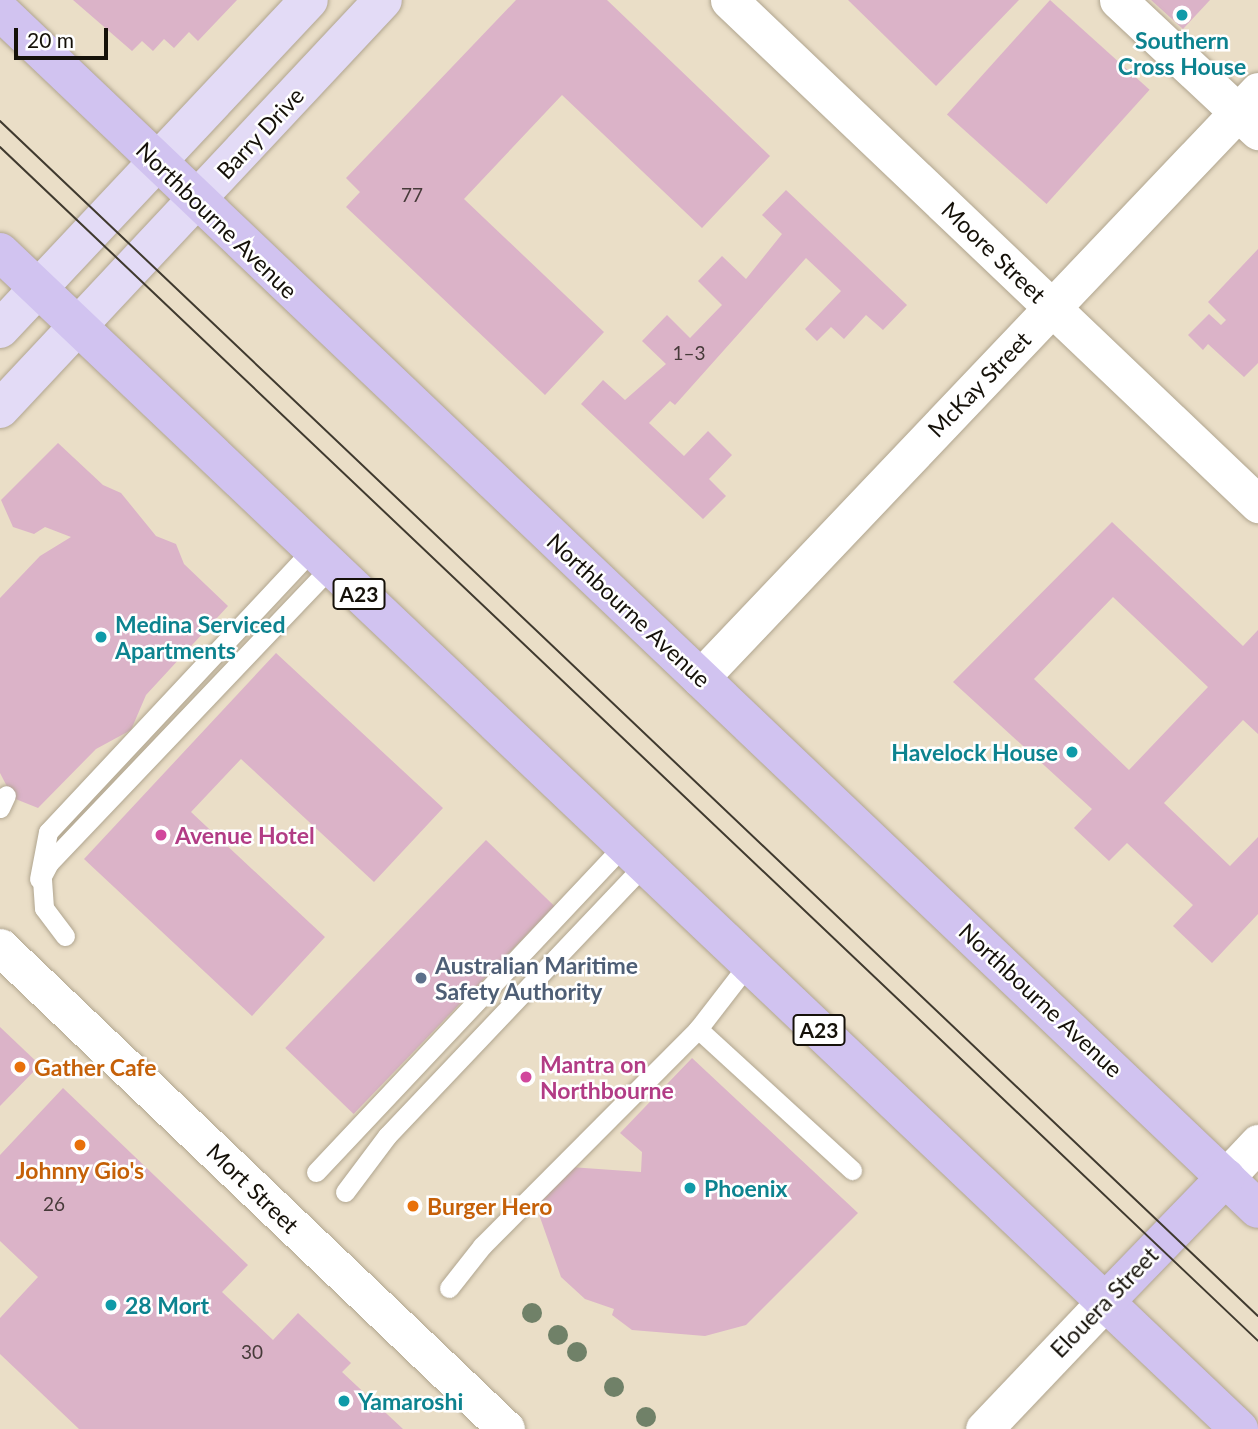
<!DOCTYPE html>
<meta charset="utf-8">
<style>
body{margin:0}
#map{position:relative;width:1258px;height:1429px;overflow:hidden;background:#eadec7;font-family:Lato,sans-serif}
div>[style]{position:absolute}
.building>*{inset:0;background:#dbb3c8;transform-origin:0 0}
.roads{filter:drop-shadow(0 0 2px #b0a58f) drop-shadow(0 0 2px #b0a58f)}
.lane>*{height:19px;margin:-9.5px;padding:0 9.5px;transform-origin:9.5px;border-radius:9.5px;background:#fff}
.street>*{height:37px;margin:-18.5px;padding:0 18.5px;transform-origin:18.5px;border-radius:18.5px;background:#fff}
.primary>*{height:38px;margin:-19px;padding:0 19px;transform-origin:19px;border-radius:19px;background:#e3dbf6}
.highway>*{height:38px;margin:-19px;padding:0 19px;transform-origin:19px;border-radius:19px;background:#d1c3f0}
.tram>*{height:2px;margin:-1px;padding:0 1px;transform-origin:1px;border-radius:1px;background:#403a2f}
.trees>*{width:20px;height:20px;margin:-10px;border-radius:50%;background:#708168}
.dots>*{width:19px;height:19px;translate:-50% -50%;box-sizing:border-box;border:4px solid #fff;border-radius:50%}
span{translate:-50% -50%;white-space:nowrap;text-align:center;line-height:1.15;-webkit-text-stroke:5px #fff;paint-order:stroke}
.number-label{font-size:19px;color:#463a39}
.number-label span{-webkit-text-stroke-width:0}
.shield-label span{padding:2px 5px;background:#fff;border:2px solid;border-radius:5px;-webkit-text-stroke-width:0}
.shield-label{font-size:21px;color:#151109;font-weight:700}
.culture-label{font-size:23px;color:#0d838f;font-weight:700}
.left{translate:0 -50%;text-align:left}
.right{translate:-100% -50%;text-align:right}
.street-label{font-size:23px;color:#151109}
.hotel-label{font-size:23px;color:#b23c85;font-weight:700}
.service-label{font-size:23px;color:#4e5e75;font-weight:700}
.food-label{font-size:23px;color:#c56008;font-weight:700}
.scale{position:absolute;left:14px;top:28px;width:94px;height:32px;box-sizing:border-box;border:4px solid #151109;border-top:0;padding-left:9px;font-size:21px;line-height:24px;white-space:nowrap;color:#151109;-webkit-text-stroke:5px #fff;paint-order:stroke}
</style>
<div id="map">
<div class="building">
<div style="clip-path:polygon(73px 0,237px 0,198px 41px,189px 32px,174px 48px,164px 39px,153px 51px,142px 41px,132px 51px)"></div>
<div style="clip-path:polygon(516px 0,607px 0,770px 156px,702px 228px,562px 95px,464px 199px,604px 332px,545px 395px,346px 207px,360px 192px,346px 178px)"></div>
<div style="clip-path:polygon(848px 0,1019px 0,936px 86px)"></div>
<div style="left:1050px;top:0;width:134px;height:154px;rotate:42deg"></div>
<div style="clip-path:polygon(1151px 0,1210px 0,1183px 29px)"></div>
<div style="clip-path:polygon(786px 190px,907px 305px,883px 330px,866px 315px,844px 339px,831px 327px,817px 341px,805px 329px,841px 291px,806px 258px,675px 405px,670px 401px,649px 423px,684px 456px,708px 431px,732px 455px,709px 479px,726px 496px,703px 519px,581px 404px,603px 380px,625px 400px,666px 364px,642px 341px,667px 315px,690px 338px,722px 305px,698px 281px,722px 256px,746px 279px,782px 234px,762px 215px)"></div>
<div style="clip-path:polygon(1258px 249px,1258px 363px,1244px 377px,1208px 344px,1203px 350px,1188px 335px,1209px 314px,1221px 325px,1226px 320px,1208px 302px)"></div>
<div style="clip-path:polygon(58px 443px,103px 485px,121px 493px,156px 536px,176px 544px,184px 564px,228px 606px,146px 695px,131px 730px,96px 749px,38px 808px,13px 798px,0 773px,0 598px,40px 556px,71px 537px,45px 527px,34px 534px,13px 527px,1px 500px)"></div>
<div style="clip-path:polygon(evenodd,1112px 522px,1243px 646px,1258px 630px,1258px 734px,1243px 720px,1164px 803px,1230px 866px,1258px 837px,1258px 914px,1212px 963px,1173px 926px,1193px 905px,1127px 843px,1109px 861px,1074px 828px,1092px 809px,953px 682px,1112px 522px,1113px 597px,1208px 687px,1129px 770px,1034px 679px,1113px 597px)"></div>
<div style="clip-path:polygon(276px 653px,443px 808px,374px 882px,241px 759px,191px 812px,325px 937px,252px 1016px,84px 859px)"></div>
<div style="left:486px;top:840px;width:95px;height:289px;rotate:44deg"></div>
<div style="clip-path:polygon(0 1027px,40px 1065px,0 1106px)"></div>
<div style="clip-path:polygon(692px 1058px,858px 1213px,746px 1325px,705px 1336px,632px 1330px,612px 1315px,614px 1309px,585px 1299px,561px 1277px,535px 1203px,570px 1167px,641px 1172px,642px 1152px,620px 1133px)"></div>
<div style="clip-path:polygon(63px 1088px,248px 1265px,222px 1292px,273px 1340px,298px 1313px,351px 1363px,342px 1372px,403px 1429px,79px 1429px,0 1354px,0 1318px,38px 1277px,0 1241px,0 1155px)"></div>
</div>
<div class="roads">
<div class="lane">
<div style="left:0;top:808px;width:14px;rotate:-65deg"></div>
<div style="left:39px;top:879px;width:48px;rotate:-79.2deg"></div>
<div style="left:48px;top:832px;width:388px;rotate:-46.9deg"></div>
<div style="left:65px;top:936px;width:35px;rotate:-127deg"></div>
<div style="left:44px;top:908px;width:32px;rotate:-94deg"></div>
<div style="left:42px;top:876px;width:15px;rotate:-62deg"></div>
<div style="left:49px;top:863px;width:409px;rotate:-46.4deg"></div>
<div style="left:698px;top:1029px;width:209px;rotate:42.5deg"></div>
<div style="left:316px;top:1172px;width:451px;rotate:-46.7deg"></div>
<div style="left:345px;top:1192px;width:70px;rotate:-53.1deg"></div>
<div style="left:387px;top:1136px;width:375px;rotate:-46.5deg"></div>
<div style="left:449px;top:1288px;width:53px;rotate:-51.8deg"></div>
<div style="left:482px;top:1246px;width:306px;rotate:-45.1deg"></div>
<div style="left:698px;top:1029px;width:83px;rotate:-52.3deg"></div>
</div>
<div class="street">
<div style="left:729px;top:0;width:731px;rotate:43.61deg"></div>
<div style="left:1118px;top:0;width:192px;rotate:43.1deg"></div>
<div style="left:700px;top:678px;width:810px;rotate:-46.45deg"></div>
<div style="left:0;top:947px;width:699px;rotate:43.61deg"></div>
<div style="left:1226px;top:1177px;width:47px;rotate:-46.7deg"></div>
<div style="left:984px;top:1429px;width:174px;rotate:-46.4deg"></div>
</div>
<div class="primary">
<div style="left:0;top:329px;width:451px;rotate:-46.8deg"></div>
<div style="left:0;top:409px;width:560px;rotate:-46.88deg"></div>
</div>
<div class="highway">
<div style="left:0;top:11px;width:1737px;rotate:43.6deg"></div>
<div style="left:0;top:252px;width:1709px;rotate:43.53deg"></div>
<div style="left:1104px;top:1303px;width:175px;rotate:-45.9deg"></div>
</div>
</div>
<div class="tram">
<div style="left:0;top:121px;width:1735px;rotate:43.53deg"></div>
<div style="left:0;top:147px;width:1734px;rotate:43.5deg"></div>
</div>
<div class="trees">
<div style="left:532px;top:1313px"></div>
<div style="left:558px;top:1335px"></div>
<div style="left:577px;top:1352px"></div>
<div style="left:614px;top:1387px"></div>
<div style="left:646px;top:1417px"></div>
</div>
<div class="dots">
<div style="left:1182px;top:15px;background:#0f9aa8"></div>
<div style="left:101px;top:637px;background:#0f9aa8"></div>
<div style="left:1072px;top:752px;background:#0f9aa8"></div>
<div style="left:161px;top:835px;background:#d1479c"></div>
<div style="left:421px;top:978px;background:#5c6f8a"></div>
<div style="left:20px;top:1067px;background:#e8710a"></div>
<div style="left:526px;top:1077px;background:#d1479c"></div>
<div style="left:80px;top:1145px;background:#e8710a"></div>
<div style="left:690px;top:1188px;background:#0f9aa8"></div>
<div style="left:413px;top:1206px;background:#e8710a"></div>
<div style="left:111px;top:1305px;background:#0f9aa8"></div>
<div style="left:344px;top:1401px;background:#0f9aa8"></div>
</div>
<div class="number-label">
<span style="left:412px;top:195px">77</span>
<span style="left:689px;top:353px">1–3</span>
<span style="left:54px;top:1204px">26</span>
<span style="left:252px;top:1352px">30</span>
</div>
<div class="shield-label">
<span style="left:359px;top:594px">A23</span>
<span style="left:819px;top:1030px">A23</span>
</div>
<div class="culture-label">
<span style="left:1182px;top:53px">Southern<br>Cross House</span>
<span class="left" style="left:115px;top:637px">Medina Serviced<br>Apartments</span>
<span class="right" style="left:1058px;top:752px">Havelock House</span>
<span class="left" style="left:704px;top:1188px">Phoenix</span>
<span class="left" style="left:125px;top:1305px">28 Mort</span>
<span class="left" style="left:358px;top:1401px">Yamaroshi</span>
</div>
<div class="street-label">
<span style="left:260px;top:133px;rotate:-47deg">Barry Drive</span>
<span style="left:217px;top:220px;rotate:44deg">Northbourne Avenue</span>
<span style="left:994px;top:252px;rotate:44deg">Moore Street</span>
<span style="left:979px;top:384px;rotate:-46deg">McKay Street</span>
<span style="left:629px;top:610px;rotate:43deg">Northbourne Avenue</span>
<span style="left:1041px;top:1000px;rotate:43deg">Northbourne Avenue</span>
<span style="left:253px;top:1188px;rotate:44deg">Mort Street</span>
<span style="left:1104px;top:1302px;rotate:-46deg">Elouera Street</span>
</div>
<div class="hotel-label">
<span class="left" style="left:175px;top:835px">Avenue Hotel</span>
<span class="left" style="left:540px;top:1077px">Mantra on<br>Northbourne</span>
</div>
<div class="service-label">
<span class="left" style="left:435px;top:978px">Australian Maritime<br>Safety Authority</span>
</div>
<div class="food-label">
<span class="left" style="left:34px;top:1067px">Gather Cafe</span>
<span style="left:80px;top:1170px">Johnny Gio's</span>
<span class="left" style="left:427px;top:1206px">Burger Hero</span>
</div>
<div class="scale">20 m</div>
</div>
